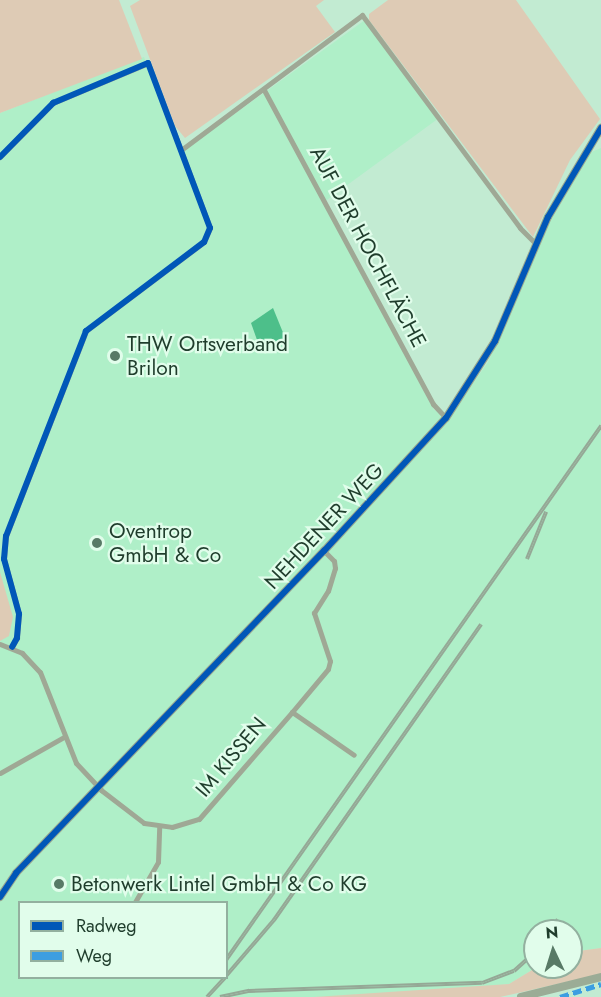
<!DOCTYPE html>
<meta charset="utf-8">
<style>
body{margin:0}
#map{position:relative;width:601px;height:997px;overflow:hidden;background:#c2ebd2;font-family:Jost,sans-serif}
div>[style]{position:absolute}
.built>*{inset:0;background:#afefc8}
.green>*{inset:0;background:#decbb5}
.water>*{inset:0;background:#4dbf8a}
.street>*{height:5px;margin:-2.5px;padding:0 2.5px;transform-origin:2.5px;border-radius:2.5px;background:#9fa895}
.secondary>*{height:8px;margin:-4px;padding:0 4px;transform-origin:4px;border-radius:4px;background:#99a68f}
.primary>*{height:8px;margin:-4px;padding:0 4px;transform-origin:4px;border-radius:4px;background:#9bac96}
.rail>*{height:4px;margin-top:-2px;transform-origin:0;background:repeating-linear-gradient(90deg,#e1fdeb 0 4.5px,#95a896 0 9px);box-sizing:border-box;border-block:2px solid #95a896}
.quiet>*{height:4.5px;margin-top:-2.25px;transform-origin:0;background:repeating-linear-gradient(90deg,#3c9ee1 0 9px,transparent 0 13.5px)}
.cycleway>*{height:6px;margin:-3px;padding:0 3px;transform-origin:3px;border-radius:3px;background:#0057b8}
.dots>*{width:16px;height:16px;translate:-50% -50%;box-sizing:border-box;border:3px solid #e1fdeb;border-radius:50%}
span{translate:-50% -50%;white-space:nowrap;text-align:center;line-height:1.15;-webkit-text-stroke:4.5px #e1fdeb;paint-order:stroke}
.street-label{font-size:21px;color:#1f3d2c}
.poi-label{font-size:21px;color:#1f3d2c}
.left{translate:0 -50%;text-align:left}
.legend{position:absolute;left:18px;top:901px;width:210px;height:78px;box-sizing:border-box;background:#e1fdeb;border:2px solid #93b09f;margin:0;padding:8px 10px;list-style:none;font-size:18px;color:#1f3d2c}
.legend li{display:flex;align-items:center;gap:12px;height:30px}
.legend b{width:30px;border:2px solid #93b09f}
.north{position:absolute;left:523px;top:919px;width:60px;height:60px;box-sizing:border-box;background:#e1fdeb;border:2px solid #93b09f;border-radius:50%;rotate:356deg;font-size:16px;font-weight:700;line-height:24px;text-align:center;color:#1f3d2c}
.north::after{content:'';display:block;margin:auto;width:21px;height:27px;background:#587a66;clip-path:polygon(50% 0,100% 100%,50% 72%,0 100%)}
</style>
<div id="map">
<div class="built">
<div style="clip-path:polygon(evenodd,365px 20px,439px 118px,324px 202px,434px 410px,451px 415px,488px 362px,563px 192px,589px 153px,601px 148px,601px 948px,571px 952px,571px 931px,535px 931px,537px 967px,509px 984px,470px 989px,314px 997px,0 997px,0 113px,144px 57px,179px 154px,365px 20px,20px 902px,226px 902px,226px 978px,20px 978px,20px 902px)"></div>
</div>
<div class="green">
<div style="clip-path:polygon(0 0,119px 0,142px 59px,0 113px)"></div>
<div style="clip-path:polygon(140px 0,324px 0,316px 6px,335px 32px,185px 138px,175px 126px,130px 6px)"></div>
<div style="clip-path:polygon(388px 0,516px 0,600px 119px,570px 160px,533px 237px,369px 20px,369px 14px)"></div>
<div style="clip-path:polygon(0 572px,13px 617px,9px 636px,0 641px)"></div>
<div style="clip-path:polygon(601px 948px,601px 974px,500px 997px,314px 997px,509px 984px,537px 967px,571px 967px,571px 952px)"></div>
</div>
<div class="water">
<div style="clip-path:polygon(273px 308px,286px 340px,261px 351px,251px 323px)"></div>
</div>
<div class="street">
<div style="left:264px;top:90px;width:357px;rotate:61.7deg"></div>
<div style="left:433px;top:404px;width:19px;rotate:47deg"></div>
<div style="left:181px;top:150px;width:226px;rotate:-36.7deg"></div>
<div style="left:362px;top:15px;width:265px;rotate:53.4deg"></div>
<div style="left:520px;top:228px;width:23px;rotate:45deg"></div>
<div style="left:0;top:157px;width:76px;rotate:-45.5deg"></div>
<div style="left:53px;top:103px;width:103px;rotate:-22.8deg"></div>
<div style="left:148px;top:63px;width:176px;rotate:69.4deg"></div>
<div style="left:210px;top:228px;width:15px;rotate:113deg"></div>
<div style="left:204px;top:242px;width:148px;rotate:143deg"></div>
<div style="left:86px;top:331px;width:220px;rotate:111.3deg"></div>
<div style="left:6px;top:536px;width:23px;rotate:95deg"></div>
<div style="left:4px;top:559px;width:57px;rotate:74.7deg"></div>
<div style="left:19px;top:614px;width:24px;rotate:95deg"></div>
<div style="left:17px;top:638px;width:10px;rotate:119deg"></div>
<div style="left:0;top:644px;width:24px;rotate:22deg"></div>
<div style="left:22px;top:653px;width:26px;rotate:47deg"></div>
<div style="left:40px;top:672px;width:98px;rotate:68.4deg"></div>
<div style="left:76px;top:763px;width:37px;rotate:47deg"></div>
<div style="left:101px;top:790px;width:54px;rotate:37.5deg"></div>
<div style="left:144px;top:823px;width:28px;rotate:8deg"></div>
<div style="left:172px;top:827px;width:28px;rotate:-17deg"></div>
<div style="left:199px;top:819px;width:142px;rotate:-49deg"></div>
<div style="left:292px;top:712px;width:75px;rotate:34.7deg"></div>
<div style="left:292px;top:712px;width:56px;rotate:-50.1deg"></div>
<div style="left:328px;top:669px;width:8px;rotate:-76deg"></div>
<div style="left:330px;top:661px;width:51px;rotate:-108.4deg"></div>
<div style="left:314px;top:613px;width:26px;rotate:-58deg"></div>
<div style="left:328px;top:591px;width:24px;rotate:-73deg"></div>
<div style="left:335px;top:568px;width:7px;rotate:-98deg"></div>
<div style="left:334px;top:561px;width:14px;rotate:-135deg"></div>
<div style="left:0;top:773px;width:73px;rotate:-29.4deg"></div>
<div style="left:135px;top:902px;width:46px;rotate:-60.1deg"></div>
<div style="left:158px;top:862px;width:35px;rotate:-88deg"></div>
</div>
<div class="secondary">
<div style="left:0;top:897px;width:29px;rotate:-56deg"></div>
<div style="left:16px;top:873px;width:446px;rotate:-46.3deg"></div>
<div style="left:324px;top:551px;width:180px;rotate:-47.5deg"></div>
<div style="left:446px;top:418px;width:91px;rotate:-57.5deg"></div>
<div style="left:495px;top:341px;width:135px;rotate:-66.9deg"></div>
<div style="left:548px;top:217px;width:104px;rotate:-59.2deg"></div>
</div>
<div class="primary">
<div style="left:521px;top:997px;width:82px;rotate:-14deg"></div>
</div>
<div class="rail">
<div style="left:527px;top:559px;width:51px;rotate:-68deg"></div>
<div style="left:550px;top:931px;width:14px;rotate:-56deg"></div>
<div style="left:226px;top:960px;width:653px;rotate:-54.92deg"></div>
<div style="left:226px;top:976px;width:74px;rotate:-49.4deg"></div>
<div style="left:274px;top:920px;width:361px;rotate:-55deg"></div>
<div style="left:207px;top:997px;width:26px;rotate:-47deg"></div>
<div style="left:220px;top:997px;width:30px;rotate:-12deg"></div>
<div style="left:249px;top:991px;width:233px;rotate:-2deg"></div>
<div style="left:482px;top:983px;width:34px;rotate:-21deg"></div>
<div style="left:514px;top:971px;width:28px;rotate:-42deg"></div>
</div>
<div class="quiet">
<div style="left:560px;top:997px;width:43px;rotate:-17.6deg"></div>
</div>
<div class="cycleway">
<div style="left:0;top:157px;width:76px;rotate:-45.5deg"></div>
<div style="left:53px;top:103px;width:103px;rotate:-22.8deg"></div>
<div style="left:148px;top:63px;width:176px;rotate:69.4deg"></div>
<div style="left:210px;top:228px;width:15px;rotate:113deg"></div>
<div style="left:204px;top:242px;width:148px;rotate:143deg"></div>
<div style="left:86px;top:331px;width:220px;rotate:111.3deg"></div>
<div style="left:6px;top:536px;width:23px;rotate:95deg"></div>
<div style="left:4px;top:559px;width:57px;rotate:74.7deg"></div>
<div style="left:19px;top:614px;width:24px;rotate:95deg"></div>
<div style="left:17px;top:638px;width:10px;rotate:119deg"></div>
<div style="left:0;top:897px;width:29px;rotate:-56deg"></div>
<div style="left:16px;top:873px;width:446px;rotate:-46.3deg"></div>
<div style="left:324px;top:551px;width:180px;rotate:-47.5deg"></div>
<div style="left:446px;top:418px;width:91px;rotate:-57.5deg"></div>
<div style="left:495px;top:341px;width:135px;rotate:-66.9deg"></div>
<div style="left:548px;top:217px;width:104px;rotate:-59.2deg"></div>
</div>
<div class="dots">
<div style="left:115px;top:356px;background:#587a66"></div>
<div style="left:97px;top:543px;background:#587a66"></div>
<div style="left:59px;top:884px;background:#587a66"></div>
</div>
<div class="street-label">
<span style="left:368px;top:247px;rotate:62deg">AUF DER HOCHFLÄCHE</span>
<span style="left:324px;top:526px;rotate:-47deg">NEHDENER WEG</span>
<span style="left:231px;top:757px;rotate:-50deg">IM KISSEN</span>
</div>
<div class="poi-label">
<span class="left" style="left:127px;top:356px">THW Ortsverband<br>Brilon</span>
<span class="left" style="left:109px;top:543px">Oventrop<br>GmbH &amp; Co</span>
<span class="left" style="left:71px;top:884px">Betonwerk Lintel GmbH &amp; Co KG</span>
</div>
<ul class="legend">
<li><b style="height:8px;background:#0057b8"></b>Radweg</li>
<li><b style="height:8px;background:#3c9ee1"></b>Weg</li>
</ul>
<div class="north">N</div>
</div>
